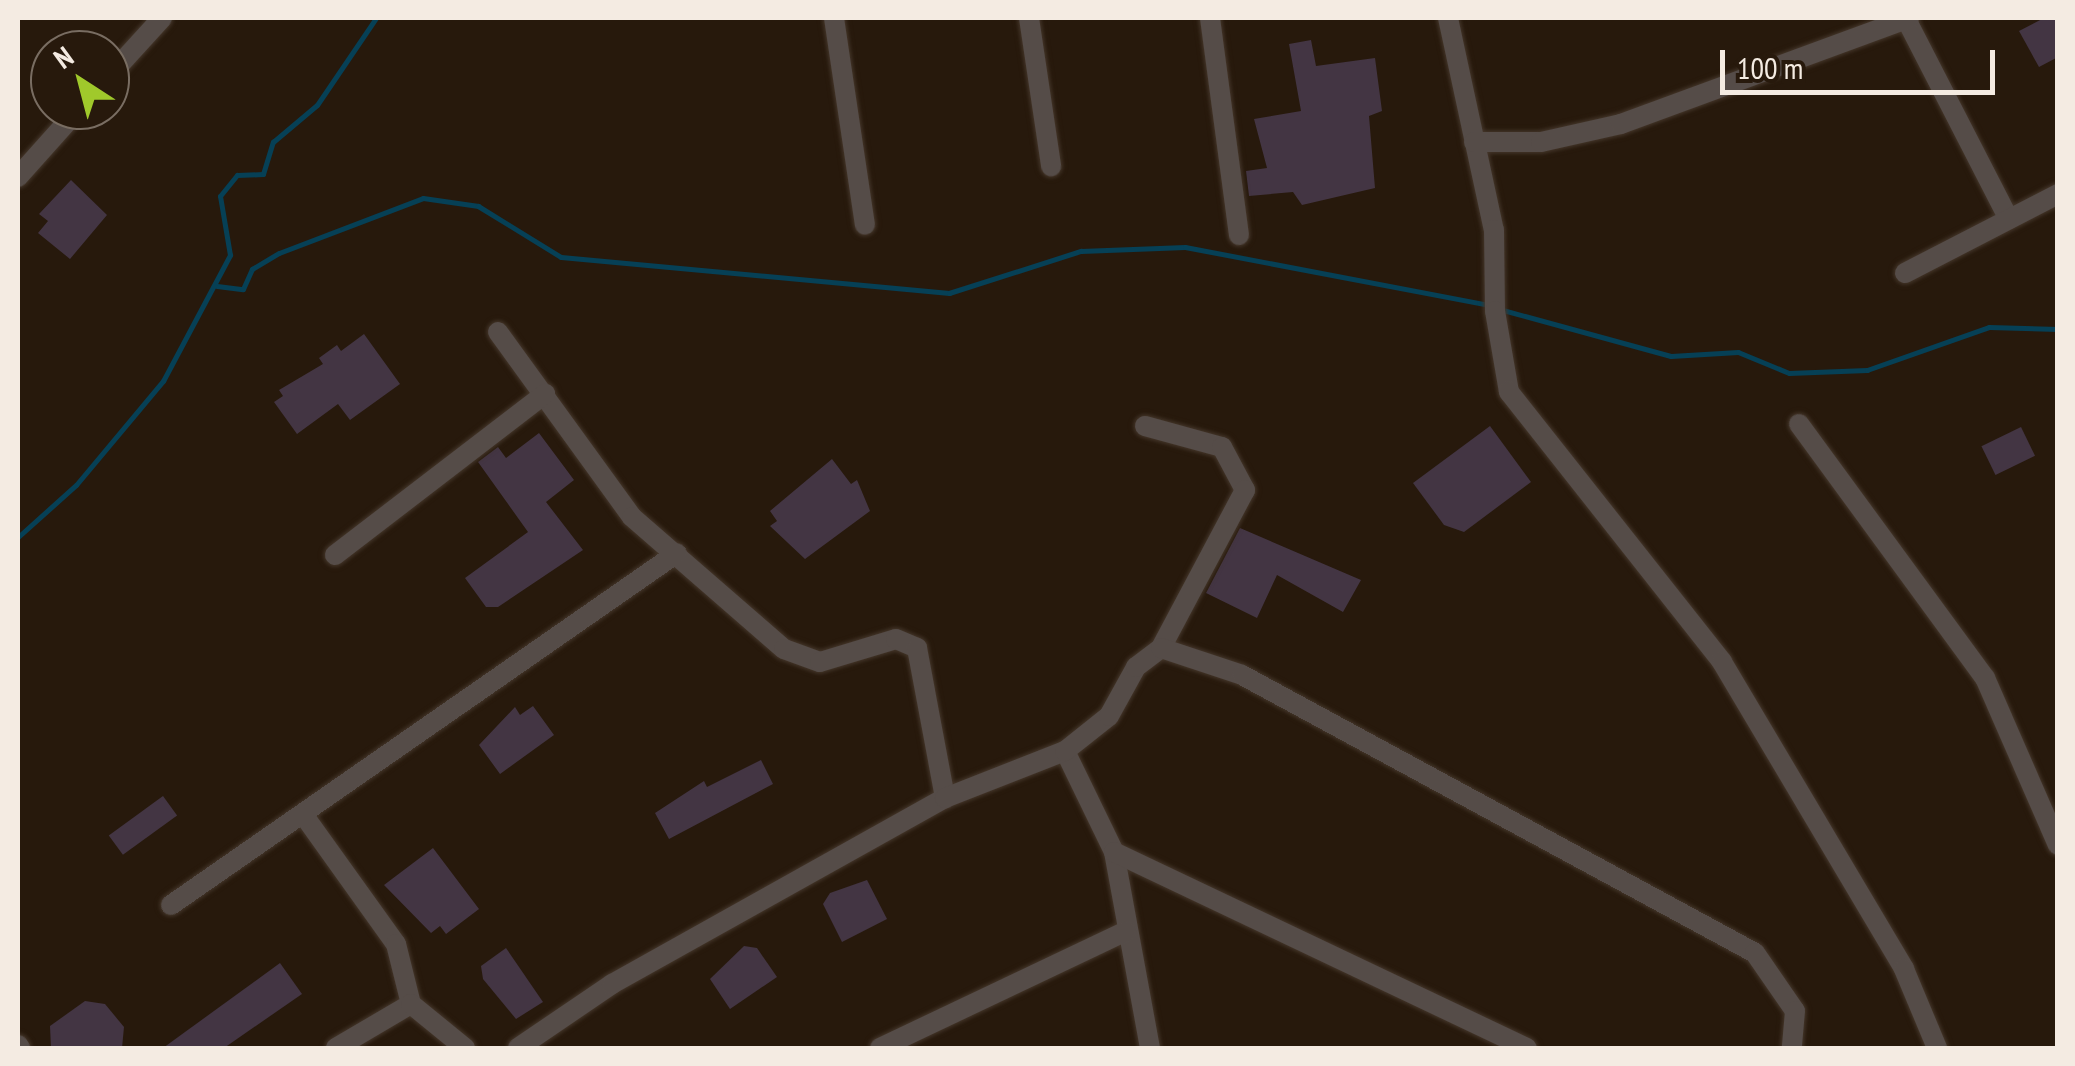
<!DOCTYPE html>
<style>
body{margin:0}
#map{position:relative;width:2075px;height:1066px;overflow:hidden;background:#27190c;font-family:"PT Sans Narrow",sans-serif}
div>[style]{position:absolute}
.stream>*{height:5px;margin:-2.5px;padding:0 2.5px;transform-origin:2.5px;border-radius:2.5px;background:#064056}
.building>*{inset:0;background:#433543;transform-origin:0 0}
.roads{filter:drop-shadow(0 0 2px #44362a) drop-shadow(0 0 2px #44362a)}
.street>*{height:20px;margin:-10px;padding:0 10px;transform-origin:10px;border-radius:10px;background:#554c48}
span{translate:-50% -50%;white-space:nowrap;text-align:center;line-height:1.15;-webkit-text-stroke:9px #27190c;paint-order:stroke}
.frame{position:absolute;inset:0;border:20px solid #f4ebe2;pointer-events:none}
.north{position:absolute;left:30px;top:30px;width:100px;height:100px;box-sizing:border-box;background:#27190c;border:2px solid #796d62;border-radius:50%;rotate:324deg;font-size:28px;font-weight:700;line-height:40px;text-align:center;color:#f4ebe2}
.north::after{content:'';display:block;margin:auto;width:35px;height:45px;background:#a0c92b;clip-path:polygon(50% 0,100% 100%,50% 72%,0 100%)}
.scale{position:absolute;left:1720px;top:50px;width:275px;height:45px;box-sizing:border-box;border:5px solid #f4ebe2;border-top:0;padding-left:12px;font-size:30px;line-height:35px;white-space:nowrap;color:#f4ebe2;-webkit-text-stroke:8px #27190c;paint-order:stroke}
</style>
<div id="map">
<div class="stream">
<div style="left:217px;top:286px;width:26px;rotate:7deg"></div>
<div style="left:243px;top:289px;width:22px;rotate:-66deg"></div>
<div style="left:252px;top:269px;width:31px;rotate:-31deg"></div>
<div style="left:279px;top:253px;width:154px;rotate:-20.9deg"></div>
<div style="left:423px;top:198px;width:56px;rotate:8.3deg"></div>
<div style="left:478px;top:206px;width:97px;rotate:31.6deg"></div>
<div style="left:561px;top:257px;width:390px;rotate:5.3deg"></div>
<div style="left:949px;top:293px;width:139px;rotate:-17.7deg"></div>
<div style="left:1081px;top:251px;width:104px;rotate:-2.2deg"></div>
<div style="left:1185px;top:247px;width:309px;rotate:10.8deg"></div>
<div style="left:1499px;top:309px;width:178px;rotate:15.3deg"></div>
<div style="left:1671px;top:356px;width:67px;rotate:-3.4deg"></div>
<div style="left:1738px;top:352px;width:55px;rotate:22.4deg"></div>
<div style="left:1789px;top:373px;width:78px;rotate:-2.2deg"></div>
<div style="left:1867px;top:370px;width:129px;rotate:-19.4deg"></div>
<div style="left:1989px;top:327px;width:69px;rotate:1.7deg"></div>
<div style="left:18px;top:537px;width:78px;rotate:-41.9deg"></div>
<div style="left:76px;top:485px;width:136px;rotate:-50.1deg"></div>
<div style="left:163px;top:381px;width:143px;rotate:-62deg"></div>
<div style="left:230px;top:255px;width:60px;rotate:-99.6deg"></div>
<div style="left:220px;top:196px;width:27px;rotate:-51deg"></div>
<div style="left:237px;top:175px;width:26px;rotate:-2deg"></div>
<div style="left:263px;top:174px;width:34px;rotate:-73deg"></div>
<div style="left:273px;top:142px;width:57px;rotate:-40.1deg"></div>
<div style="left:317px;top:105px;width:105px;rotate:-55.9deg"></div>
</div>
<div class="building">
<div style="clip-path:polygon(2044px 18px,2058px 18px,2058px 57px,2039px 67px,2019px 31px)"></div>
<div style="clip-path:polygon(1311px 40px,1316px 66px,1375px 58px,1382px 111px,1369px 116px,1375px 188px,1302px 205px,1293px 192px,1249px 196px,1246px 171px,1267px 168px,1254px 119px,1301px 111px,1289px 44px)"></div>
<div style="clip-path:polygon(71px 180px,107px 215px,70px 259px,38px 233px,48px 221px,39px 214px)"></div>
<div style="clip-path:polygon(364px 334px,400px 384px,350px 420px,338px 404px,297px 434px,274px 402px,283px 396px,279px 390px,323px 364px,319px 358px,337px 345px,341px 351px)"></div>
<div style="clip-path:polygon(1490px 426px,1531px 482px,1464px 532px,1444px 525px,1413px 483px)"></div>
<div style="left:2021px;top:427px;width:32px;height:44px;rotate:64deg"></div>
<div style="clip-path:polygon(539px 433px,574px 480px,546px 502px,583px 550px,498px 607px,486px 607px,465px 578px,528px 532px,478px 462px,498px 447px,506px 458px)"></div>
<div style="clip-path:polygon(832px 459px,851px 484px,857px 480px,870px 511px,805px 559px,770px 526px,777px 521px,770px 511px)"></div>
<div style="clip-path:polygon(1240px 528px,1361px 580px,1343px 612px,1277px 575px,1257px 618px,1206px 593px)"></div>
<div style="clip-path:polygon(533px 706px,554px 735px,500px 774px,479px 745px,515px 707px,520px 715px)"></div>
<div style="clip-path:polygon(761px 760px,773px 784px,669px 839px,655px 813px,704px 781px,707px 787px)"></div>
<div style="left:163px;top:796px;width:24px;height:67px;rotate:54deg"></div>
<div style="clip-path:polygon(433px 848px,479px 909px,446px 934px,440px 926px,431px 933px,384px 885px)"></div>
<div style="clip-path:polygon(867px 880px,887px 919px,842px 942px,823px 904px,830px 893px)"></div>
<div style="clip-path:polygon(744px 946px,757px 948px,777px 977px,730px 1009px,710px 979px)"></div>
<div style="clip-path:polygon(506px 948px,543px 1002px,516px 1019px,483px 979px,481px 966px)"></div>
<div style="clip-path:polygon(280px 963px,302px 994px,224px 1048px,163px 1048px)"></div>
<div style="clip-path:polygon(85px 1001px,105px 1004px,124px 1027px,122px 1048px,51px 1048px,50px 1026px)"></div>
</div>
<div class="roads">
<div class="street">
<div style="left:834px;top:18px;width:209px;rotate:81.5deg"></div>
<div style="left:1029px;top:18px;width:150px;rotate:81.5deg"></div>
<div style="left:1210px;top:18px;width:219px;rotate:82.4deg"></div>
<div style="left:1448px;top:18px;width:217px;rotate:77.8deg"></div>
<div style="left:1494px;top:230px;width:81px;rotate:89.3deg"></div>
<div style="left:1495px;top:311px;width:82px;rotate:80.2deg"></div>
<div style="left:1509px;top:392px;width:344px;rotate:51.7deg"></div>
<div style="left:1722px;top:662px;width:357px;rotate:59.3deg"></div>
<div style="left:1904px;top:969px;width:86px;rotate:67.3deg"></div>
<div style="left:1906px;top:19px;width:225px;rotate:62.8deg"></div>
<div style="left:110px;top:75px;width:77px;rotate:-47.6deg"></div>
<div style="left:1474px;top:142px;width:67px"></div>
<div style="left:1541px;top:142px;width:82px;rotate:-12.7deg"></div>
<div style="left:1621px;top:124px;width:307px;rotate:-20.2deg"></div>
<div style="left:18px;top:177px;width:90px;rotate:-48.2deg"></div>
<div style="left:1905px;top:273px;width:172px;rotate:-27.3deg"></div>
<div style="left:498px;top:332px;width:228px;rotate:54.1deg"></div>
<div style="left:632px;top:517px;width:201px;rotate:41deg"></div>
<div style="left:784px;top:649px;width:38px;rotate:20deg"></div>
<div style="left:820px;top:662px;width:79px;rotate:-16.8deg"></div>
<div style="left:896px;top:639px;width:23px;rotate:23deg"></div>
<div style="left:917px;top:648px;width:153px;rotate:79.4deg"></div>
<div style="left:1799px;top:424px;width:315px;rotate:53.8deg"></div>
<div style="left:1985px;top:678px;width:182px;rotate:66.4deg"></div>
<div style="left:1145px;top:426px;width:80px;rotate:15.3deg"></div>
<div style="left:1222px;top:447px;width:49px;rotate:61.9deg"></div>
<div style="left:1245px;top:490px;width:179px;rotate:118deg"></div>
<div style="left:335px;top:555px;width:265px;rotate:-37.5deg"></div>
<div style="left:1065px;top:751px;width:112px;rotate:64.1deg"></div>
<div style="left:1114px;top:852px;width:199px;rotate:79.6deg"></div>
<div style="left:305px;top:817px;width:156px;rotate:54.4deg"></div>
<div style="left:396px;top:944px;width:62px;rotate:76deg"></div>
<div style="left:1114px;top:852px;width:457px;rotate:25.4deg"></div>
<div style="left:171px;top:905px;width:616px;rotate:-34.82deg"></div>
<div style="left:18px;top:1045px;width:4px;rotate:56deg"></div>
<div style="left:336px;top:1048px;width:87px;rotate:-30.4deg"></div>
<div style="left:411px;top:1004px;width:70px;rotate:39.2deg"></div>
<div style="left:518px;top:1048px;width:114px;rotate:-34.2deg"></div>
<div style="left:612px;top:984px;width:381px;rotate:-29.2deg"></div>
<div style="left:945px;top:798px;width:129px;rotate:-21.4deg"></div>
<div style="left:1065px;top:751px;width:56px;rotate:-38.5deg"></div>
<div style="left:1109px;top:716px;width:56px;rotate:-61.1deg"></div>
<div style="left:1136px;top:667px;width:31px;rotate:-37deg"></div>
<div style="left:1161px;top:648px;width:85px;rotate:18.4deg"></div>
<div style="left:1242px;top:675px;width:583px;rotate:28.45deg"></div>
<div style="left:1755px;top:953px;width:70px;rotate:55.4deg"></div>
<div style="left:1795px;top:1011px;width:37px;rotate:95deg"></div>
<div style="left:880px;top:1048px;width:272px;rotate:-25.4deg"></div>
</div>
</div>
<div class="frame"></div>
<div class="north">N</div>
<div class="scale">100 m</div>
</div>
